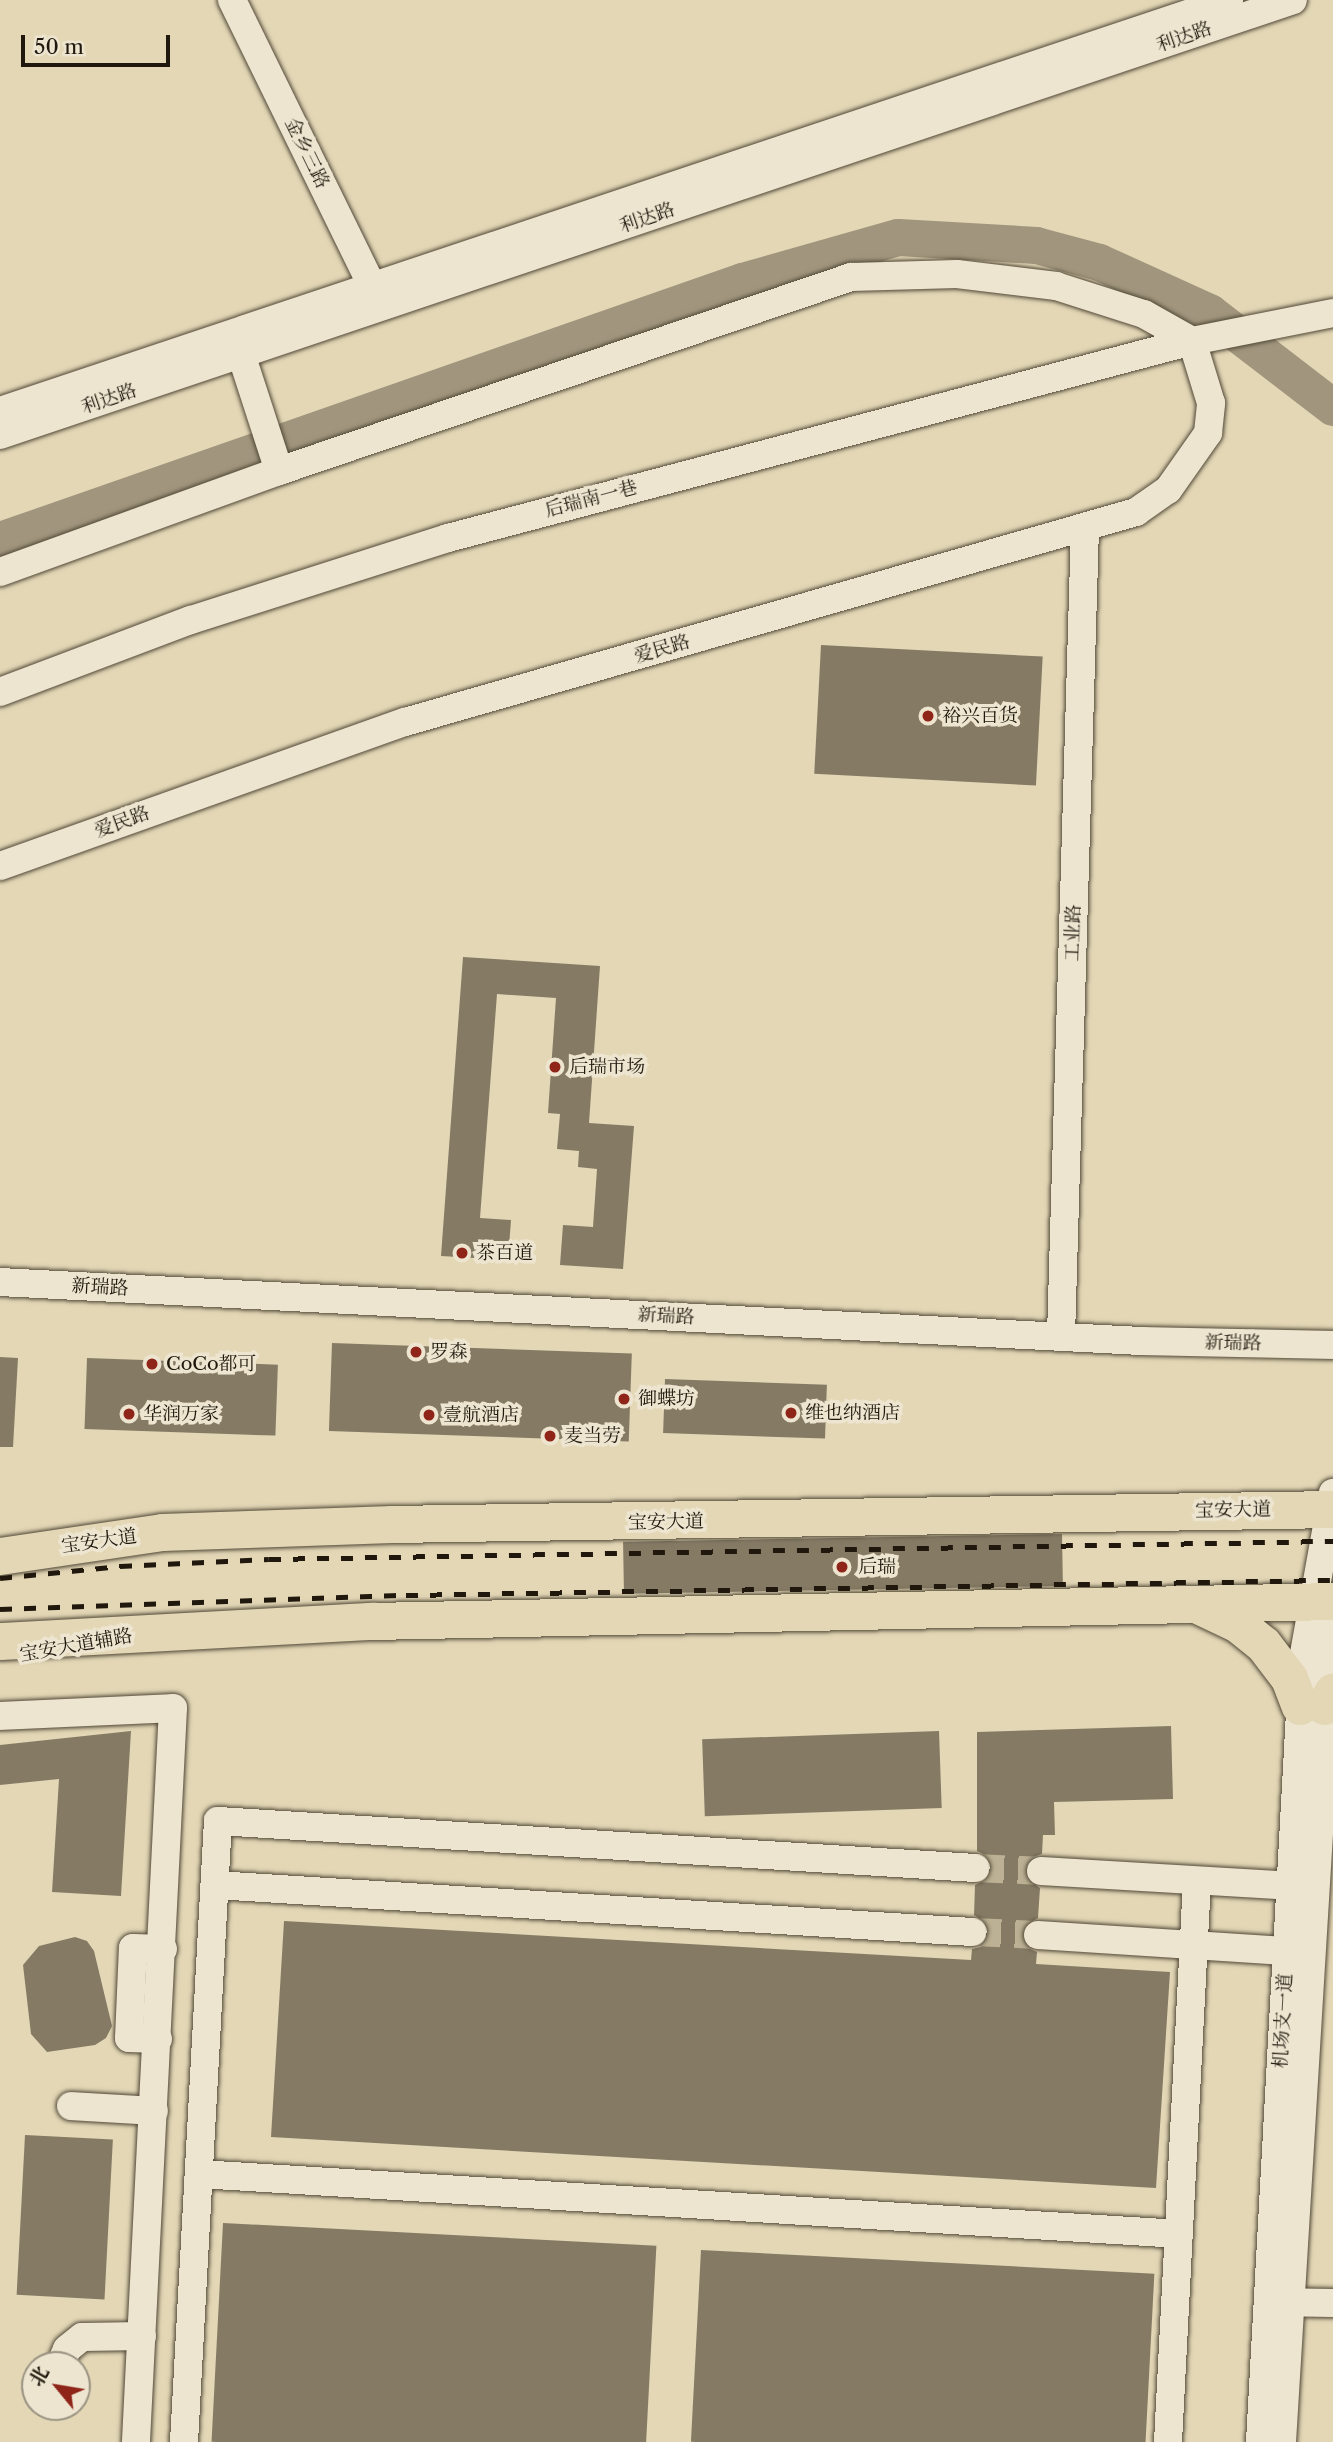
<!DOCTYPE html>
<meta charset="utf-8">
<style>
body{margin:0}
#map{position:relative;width:1333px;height:2442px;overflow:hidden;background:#e3d7b6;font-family:"Libre Caslon Text","Noto Serif SC",serif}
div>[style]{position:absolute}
.river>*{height:37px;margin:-18.5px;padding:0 18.5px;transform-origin:18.5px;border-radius:18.5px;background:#a1967d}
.building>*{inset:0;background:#857b65;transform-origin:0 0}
.minor-tunnel>*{height:28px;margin-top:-14px;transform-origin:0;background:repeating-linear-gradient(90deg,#bcb194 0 28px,transparent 0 42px)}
.roads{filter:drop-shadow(0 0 2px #514837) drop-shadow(0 0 2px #514837)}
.minor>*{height:28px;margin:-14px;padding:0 14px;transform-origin:14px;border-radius:14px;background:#ede5d0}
.major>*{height:37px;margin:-18.5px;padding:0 18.5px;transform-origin:18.5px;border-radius:18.5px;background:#e3d7b6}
.rail>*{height:5px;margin-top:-2.5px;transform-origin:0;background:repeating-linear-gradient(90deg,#20180d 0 12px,transparent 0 24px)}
.dots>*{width:19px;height:19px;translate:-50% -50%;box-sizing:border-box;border:4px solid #ede5d0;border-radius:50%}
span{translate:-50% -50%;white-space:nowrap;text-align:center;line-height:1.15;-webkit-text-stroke:7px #ede5d0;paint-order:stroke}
.street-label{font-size:19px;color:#20180d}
.poi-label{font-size:19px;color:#20180d}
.left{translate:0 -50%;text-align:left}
.north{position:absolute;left:21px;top:2351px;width:70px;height:70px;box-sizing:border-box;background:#ede5d0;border:2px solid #9b9382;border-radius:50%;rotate:300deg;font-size:19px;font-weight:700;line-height:28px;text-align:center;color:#20180d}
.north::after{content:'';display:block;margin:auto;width:24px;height:32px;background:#8f2418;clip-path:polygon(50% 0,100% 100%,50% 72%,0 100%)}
.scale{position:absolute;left:21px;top:35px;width:149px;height:32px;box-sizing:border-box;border:4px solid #20180d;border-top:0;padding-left:9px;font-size:21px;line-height:24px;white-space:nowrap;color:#20180d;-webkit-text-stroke:5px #ede5d0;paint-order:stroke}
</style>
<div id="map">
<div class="river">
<div style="left:0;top:540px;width:786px;rotate:-19.24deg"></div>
<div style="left:742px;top:281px;width:162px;rotate:-15.8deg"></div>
<div style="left:898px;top:237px;width:138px;rotate:3.3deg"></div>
<div style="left:1036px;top:245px;width:65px;rotate:15.1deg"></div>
<div style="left:1099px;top:262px;width:121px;rotate:24.4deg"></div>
<div style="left:1209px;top:312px;width:156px;rotate:37.5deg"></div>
</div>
<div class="building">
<div style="left:821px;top:645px;width:222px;height:129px;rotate:3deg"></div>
<div style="clip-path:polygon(463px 957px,600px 966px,589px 1123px,634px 1126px,623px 1269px,560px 1265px,563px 1225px,593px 1227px,597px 1169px,578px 1167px,579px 1151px,557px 1149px,560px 1114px,548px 1113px,556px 998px,497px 994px,480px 1218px,511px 1220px,508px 1260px,441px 1256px)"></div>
<div style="left:332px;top:1343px;width:300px;height:88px;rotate:2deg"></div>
<div style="clip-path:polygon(0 1357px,18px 1358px,13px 1447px,0 1447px)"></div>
<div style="left:87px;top:1358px;width:191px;height:71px;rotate:2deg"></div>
<div style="left:665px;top:1379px;width:162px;height:54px;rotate:2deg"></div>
<div style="left:1062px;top:1534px;width:52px;height:439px;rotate:89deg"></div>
<div style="clip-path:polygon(1171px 1726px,1173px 1799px,1054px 1802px,1055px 1835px,1043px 1835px,1042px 1854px,1033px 1857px,1025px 1869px,1027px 1879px,1040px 1888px,1038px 1918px,1025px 1925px,1021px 1935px,1028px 1948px,1037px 1952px,1036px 1964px,1170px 1972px,1156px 2188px,271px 2137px,284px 1921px,971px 1960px,972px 1949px,981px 1947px,989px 1934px,988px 1924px,974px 1915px,975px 1885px,989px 1878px,993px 1868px,986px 1855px,977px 1851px,977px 1732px)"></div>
<div style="clip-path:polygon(131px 1731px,121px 1896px,52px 1892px,59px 1779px,0 1785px,0 1745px)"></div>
<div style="left:939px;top:1731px;width:77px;height:237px;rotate:88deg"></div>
<div style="clip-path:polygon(75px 1937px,87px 1941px,94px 1951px,112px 2026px,106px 2038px,95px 2045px,47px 2052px,31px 2034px,23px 1965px,39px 1946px)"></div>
<div style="left:25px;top:2135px;width:88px;height:160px;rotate:3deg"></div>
<div style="left:223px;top:2223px;width:434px;height:219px;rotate:3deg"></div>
<div style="left:701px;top:2250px;width:454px;height:192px;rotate:3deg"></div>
</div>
<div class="minor-tunnel">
<div style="left:976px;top:1868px;width:65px;rotate:2.6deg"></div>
<div style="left:973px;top:1932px;width:65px;rotate:2.6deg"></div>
</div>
<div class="roads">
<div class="minor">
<div style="left:232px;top:0;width:336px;rotate:63.9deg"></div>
<div style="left:241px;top:354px;width:123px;rotate:72deg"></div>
<div style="left:0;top:411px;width:1296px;rotate:-18.49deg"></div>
<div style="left:0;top:435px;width:1364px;rotate:-18.59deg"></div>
<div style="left:0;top:572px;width:297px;rotate:-19.9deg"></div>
<div style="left:279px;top:471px;width:604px;rotate:-18.73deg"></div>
<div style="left:851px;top:277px;width:106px;rotate:-1.6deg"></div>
<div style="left:957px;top:274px;width:100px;rotate:6.9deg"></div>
<div style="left:1056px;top:286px;width:92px;rotate:17.7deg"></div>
<div style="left:1144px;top:314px;width:55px;rotate:29.4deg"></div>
<div style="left:0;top:692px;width:204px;rotate:-20.7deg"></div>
<div style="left:191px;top:620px;width:270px;rotate:-17.7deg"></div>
<div style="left:448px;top:538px;width:770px;rotate:-14.83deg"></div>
<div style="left:1192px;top:341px;width:144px;rotate:-11.2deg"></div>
<div style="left:0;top:866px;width:430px;rotate:-19.6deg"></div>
<div style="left:405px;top:722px;width:761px;rotate:-16.03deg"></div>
<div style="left:1136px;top:512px;width:39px;rotate:-35deg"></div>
<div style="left:1168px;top:490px;width:70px;rotate:-54.9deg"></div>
<div style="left:1208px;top:433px;width:30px;rotate:-84deg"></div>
<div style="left:1211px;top:403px;width:65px;rotate:-107deg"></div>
<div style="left:0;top:1282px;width:1144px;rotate:2.96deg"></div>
<div style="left:1142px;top:1341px;width:191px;rotate:1.2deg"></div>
<div style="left:1061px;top:1336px;width:807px;rotate:-88.3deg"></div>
<div style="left:0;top:1716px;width:173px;rotate:-2.6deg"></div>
<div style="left:173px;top:1708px;width:735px;rotate:92.89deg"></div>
<div style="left:1041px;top:1871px;width:266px;rotate:3.4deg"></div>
<div style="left:215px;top:1885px;width:759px;rotate:3.55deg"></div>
<div style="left:1038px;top:1935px;width:267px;rotate:3.7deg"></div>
<div style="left:158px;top:2039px;width:29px;rotate:-178deg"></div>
<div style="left:129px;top:2038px;width:90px;rotate:-87.5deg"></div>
<div style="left:133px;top:1948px;width:30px;rotate:2deg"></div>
<div style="left:71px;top:2106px;width:83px;rotate:3.4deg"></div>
<div style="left:199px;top:2174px;width:982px;rotate:3.5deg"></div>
<div style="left:1271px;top:2302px;width:62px;rotate:0.9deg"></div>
<div style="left:60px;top:2365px;width:17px;rotate:-66deg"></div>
<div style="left:67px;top:2349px;width:19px;rotate:-39deg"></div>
<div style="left:82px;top:2337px;width:60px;rotate:-1deg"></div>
<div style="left:184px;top:2442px;width:622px;rotate:-86.87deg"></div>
<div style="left:218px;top:1821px;width:759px;rotate:3.55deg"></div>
<div style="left:1168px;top:2442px;width:562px;rotate:-87.04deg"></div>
<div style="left:1260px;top:2442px;width:784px;rotate:-86.86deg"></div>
<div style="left:1303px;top:1659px;width:169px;rotate:-79.8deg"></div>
<div style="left:1282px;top:2442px;width:841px;rotate:-86.52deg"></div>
</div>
<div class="major">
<div style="left:0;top:1556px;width:164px;rotate:-8.4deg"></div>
<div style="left:162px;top:1532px;width:230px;rotate:-2deg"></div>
<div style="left:392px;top:1524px;width:941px;rotate:-0.91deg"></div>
<div style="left:1200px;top:1606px;width:42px;rotate:25.3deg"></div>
<div style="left:1238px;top:1624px;width:32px;rotate:39deg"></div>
<div style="left:1263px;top:1644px;width:43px;rotate:52.6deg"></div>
<div style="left:1289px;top:1678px;width:30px;rotate:69deg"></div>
<div style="left:0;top:1641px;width:373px;rotate:-3.1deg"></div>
<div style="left:372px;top:1621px;width:961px;rotate:-1.19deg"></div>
<div style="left:1324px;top:1706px;width:17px;rotate:-59deg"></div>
</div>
</div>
<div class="rail">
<div style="left:0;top:1578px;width:121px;rotate:-5.7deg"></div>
<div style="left:120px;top:1566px;width:149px;rotate:-2.7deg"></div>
<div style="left:269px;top:1559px;width:1064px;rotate:-0.97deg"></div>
<div style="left:0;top:1609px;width:406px;rotate:-2deg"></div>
<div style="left:406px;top:1595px;width:927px;rotate:-0.93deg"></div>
</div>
<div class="dots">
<div style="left:928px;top:716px;background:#8f2418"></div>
<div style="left:555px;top:1067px;background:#8f2418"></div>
<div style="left:462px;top:1253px;background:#8f2418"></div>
<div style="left:416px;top:1352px;background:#8f2418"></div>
<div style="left:152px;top:1364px;background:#8f2418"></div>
<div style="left:624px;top:1399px;background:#8f2418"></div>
<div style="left:791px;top:1413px;background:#8f2418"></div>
<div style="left:129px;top:1414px;background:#8f2418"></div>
<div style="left:429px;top:1415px;background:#8f2418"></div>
<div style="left:550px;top:1436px;background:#8f2418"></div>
<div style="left:842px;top:1567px;background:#8f2418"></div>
</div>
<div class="street-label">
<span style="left:1184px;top:37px;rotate:-19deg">利达路</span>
<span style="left:307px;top:153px;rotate:64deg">金乡三路</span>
<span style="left:647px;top:218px;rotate:-19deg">利达路</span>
<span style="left:109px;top:399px;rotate:-19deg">利达路</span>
<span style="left:591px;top:499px;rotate:-15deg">后瑞南一巷</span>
<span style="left:662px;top:649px;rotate:-16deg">爱民路</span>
<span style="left:122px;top:822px;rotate:-20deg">爱民路</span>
<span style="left:1073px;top:933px;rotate:-88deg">工业路</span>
<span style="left:100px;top:1287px;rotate:3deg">新瑞路</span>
<span style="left:666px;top:1316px;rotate:3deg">新瑞路</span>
<span style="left:1233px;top:1343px;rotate:1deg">新瑞路</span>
<span style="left:1233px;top:1510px;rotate:-1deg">宝安大道</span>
<span style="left:666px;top:1522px;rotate:-1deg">宝安大道</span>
<span style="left:99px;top:1541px;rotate:-8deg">宝安大道</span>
<span style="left:76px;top:1645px;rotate:-10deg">宝安大道辅路</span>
<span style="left:1283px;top:2021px;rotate:-87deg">机场支一道</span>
</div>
<div class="poi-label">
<span class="left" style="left:942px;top:716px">裕兴百货</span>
<span class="left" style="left:569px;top:1067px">后瑞市场</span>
<span class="left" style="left:476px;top:1253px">茶百道</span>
<span class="left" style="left:430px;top:1352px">罗森</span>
<span class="left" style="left:166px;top:1364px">CoCo都可</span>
<span class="left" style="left:638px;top:1399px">御蝶坊</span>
<span class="left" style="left:805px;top:1413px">维也纳酒店</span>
<span class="left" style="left:143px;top:1414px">华润万家</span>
<span class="left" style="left:443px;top:1415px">壹航酒店</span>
<span class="left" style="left:564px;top:1436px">麦当劳</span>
<span class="left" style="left:858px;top:1567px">后瑞</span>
</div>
<div class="north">北</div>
<div class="scale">50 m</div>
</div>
